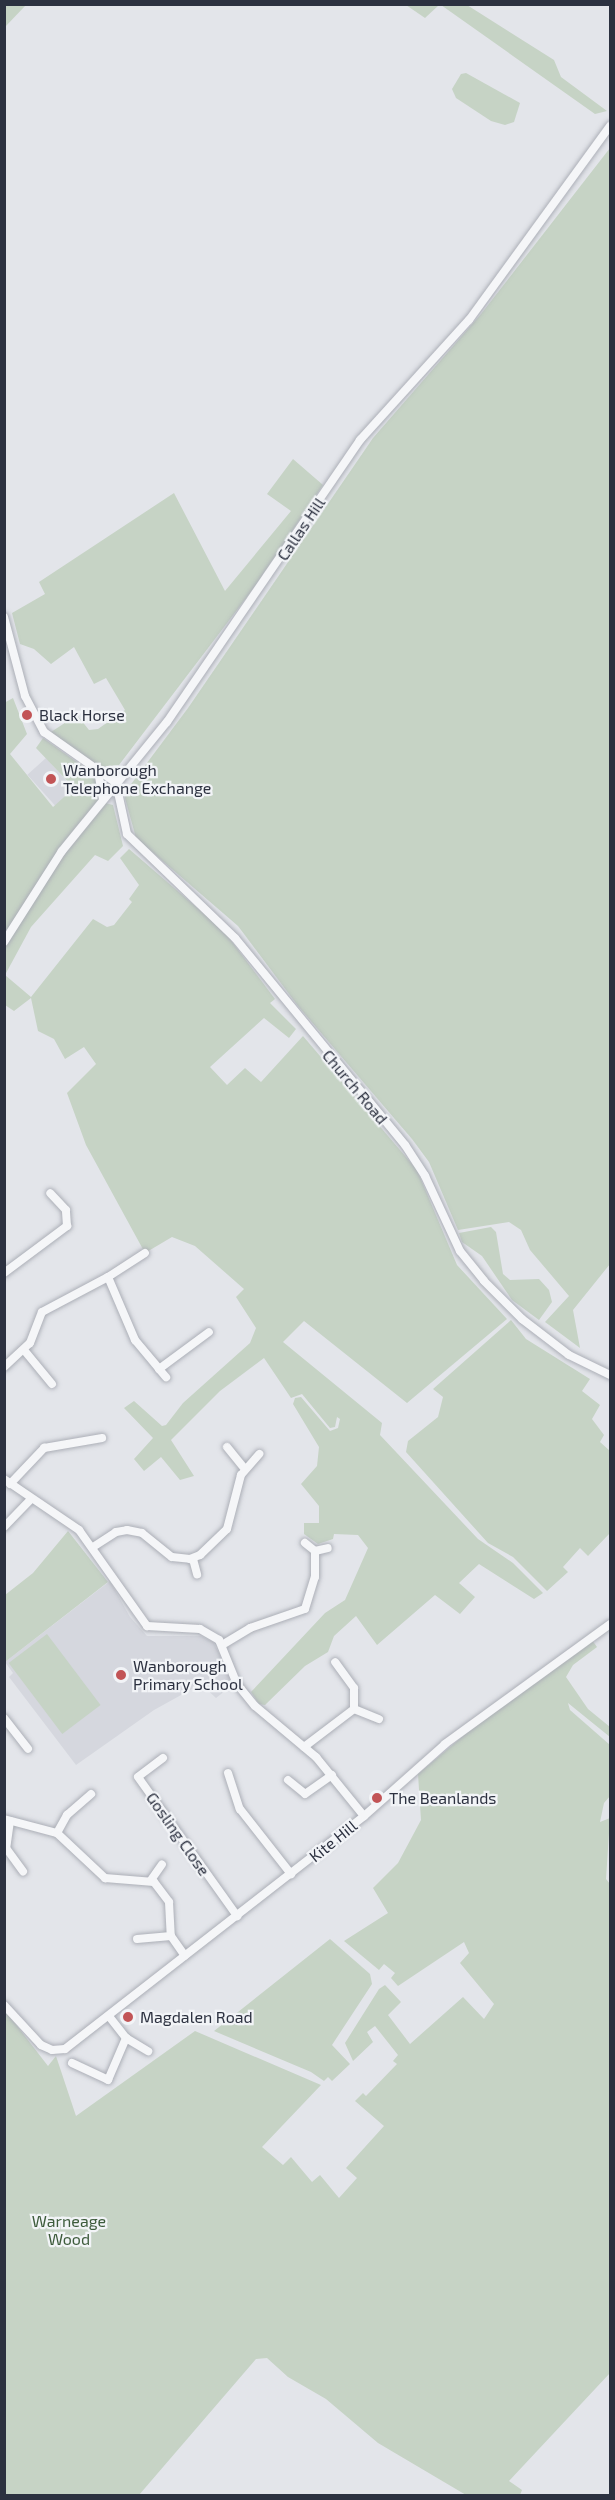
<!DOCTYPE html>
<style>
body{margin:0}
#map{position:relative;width:615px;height:2500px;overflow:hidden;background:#e3e5ea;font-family:"Exo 2",sans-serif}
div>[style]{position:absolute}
.built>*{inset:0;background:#d5d7de;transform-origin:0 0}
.green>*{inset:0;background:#c6d3c5;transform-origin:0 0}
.roads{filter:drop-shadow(0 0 2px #acafb7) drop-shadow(0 0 2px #acafb7)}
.minor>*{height:8px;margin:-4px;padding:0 4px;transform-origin:4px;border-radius:4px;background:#f5f6f8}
.dots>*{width:16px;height:16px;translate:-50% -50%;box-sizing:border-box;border:3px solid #f2f4f7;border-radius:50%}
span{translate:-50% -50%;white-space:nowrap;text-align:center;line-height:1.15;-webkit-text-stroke:4.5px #f2f4f7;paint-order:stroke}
.street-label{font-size:16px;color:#2c3140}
.poi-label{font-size:16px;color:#2c3140}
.left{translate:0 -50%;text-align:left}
.park-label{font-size:16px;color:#3d5b3b}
.frame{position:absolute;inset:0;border:6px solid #2c3140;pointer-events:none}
</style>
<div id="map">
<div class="built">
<div style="left:46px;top:758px;width:42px;height:25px;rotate:48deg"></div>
<div style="clip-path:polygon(110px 1581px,130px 1617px,147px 1636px,201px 1636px,213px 1642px,235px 1683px,216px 1698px,201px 1684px,154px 1710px,76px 1765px,9px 1677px,13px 1673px,5px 1662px)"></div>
</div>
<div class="green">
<div style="clip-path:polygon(5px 4px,26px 5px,5px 27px,4px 5px)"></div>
<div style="clip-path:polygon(406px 5px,439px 5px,425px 18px)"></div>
<div style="clip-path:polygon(441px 5px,467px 5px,554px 60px,561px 77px,607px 111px,595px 114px)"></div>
<div style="clip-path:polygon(466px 73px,520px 103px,514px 122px,505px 125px,491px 121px,456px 98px,452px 89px,461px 74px)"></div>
<div style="clip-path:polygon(610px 148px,610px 1264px,573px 1310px,580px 1348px,545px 1322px,569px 1296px,530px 1250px,521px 1230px,509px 1222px,458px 1230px,429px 1162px,412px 1139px,298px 1006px,238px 926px,136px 838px,125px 798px,126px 791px,188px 708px,373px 438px,481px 314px)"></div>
<div style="clip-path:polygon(293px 459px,323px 485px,253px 589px,119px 765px,95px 767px,51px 732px,77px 715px,89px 730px,98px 729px,125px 710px,106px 678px,94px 684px,74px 647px,51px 664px,34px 649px,20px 644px,12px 613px,45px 594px,39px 582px,174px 493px,225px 591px,291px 511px,267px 494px)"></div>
<div style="clip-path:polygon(13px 698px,27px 734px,10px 754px,53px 807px,74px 788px,36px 748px,43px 738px,95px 775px,105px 803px,113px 805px,123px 846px,108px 861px,95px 855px,31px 927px,5px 975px,31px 997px,93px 919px,107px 927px,114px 925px,132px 902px,129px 899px,139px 885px,120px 858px,129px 849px,224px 931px,275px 999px,270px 1003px,296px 1029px,289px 1038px,264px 1018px,210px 1067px,227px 1085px,245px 1068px,261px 1082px,303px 1036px,417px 1170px,457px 1265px,507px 1319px,407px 1403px,304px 1321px,283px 1342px,382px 1423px,380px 1435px,478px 1539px,513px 1563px,543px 1593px,534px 1599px,479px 1564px,459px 1583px,475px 1597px,460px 1614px,435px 1595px,377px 1645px,356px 1616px,334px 1636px,328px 1652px,305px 1666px,265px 1705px,259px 1704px,251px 1692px,325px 1613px,345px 1600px,368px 1548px,358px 1535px,334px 1534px,333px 1539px,318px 1544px,304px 1534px,304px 1523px,319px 1523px,319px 1506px,301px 1484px,317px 1466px,319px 1447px,293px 1404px,295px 1398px,301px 1397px,330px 1431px,338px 1428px,340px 1419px,337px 1417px,335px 1427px,330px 1428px,302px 1394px,291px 1398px,264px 1358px,220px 1391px,171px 1440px,194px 1476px,180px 1480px,161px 1457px,144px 1471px,134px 1459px,153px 1438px,124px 1408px,134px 1401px,162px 1426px,166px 1425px,183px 1403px,250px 1343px,256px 1328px,236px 1297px,244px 1289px,195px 1246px,172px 1237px,145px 1253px,86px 1145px,67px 1093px,96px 1064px,84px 1047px,65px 1059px,54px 1039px,38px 1031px,31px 998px,14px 1011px,5px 1005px,4px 703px)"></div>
<div style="clip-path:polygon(491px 1227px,496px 1232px,503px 1274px,510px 1280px,539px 1279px,549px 1290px,552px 1302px,539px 1320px,512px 1300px,482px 1256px,462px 1242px,459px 1233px)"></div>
<div style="clip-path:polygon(511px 1320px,526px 1339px,590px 1379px,582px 1391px,600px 1405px,592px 1419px,604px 1435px,600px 1442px,610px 1451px,610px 1533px,588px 1556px,580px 1548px,563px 1567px,568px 1572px,547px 1591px,513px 1557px,488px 1543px,406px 1452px,408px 1441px,438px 1417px,443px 1397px,433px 1389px)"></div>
<div style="clip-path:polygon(68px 1531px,108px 1582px,5px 1662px,5px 1595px,33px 1573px)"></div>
<div style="left:47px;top:1634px;width:89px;height:48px;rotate:53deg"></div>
<div style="clip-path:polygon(592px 1640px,597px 1647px,573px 1665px,566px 1677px,588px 1709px,610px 1727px,610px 1737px,568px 1703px,570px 1710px,610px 1745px,610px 1796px,604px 1803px,600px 1822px,610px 1818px,606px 1879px,610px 1884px,610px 2373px,509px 2481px,522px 2490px,520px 2495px,466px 2495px,378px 2443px,326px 2399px,288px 2377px,267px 2358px,256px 2359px,139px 2495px,5px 2495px,4px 2009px,48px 2066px,56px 2056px,76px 2116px,195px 2031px,321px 2085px,262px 2147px,283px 2165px,291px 2157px,312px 2182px,320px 2175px,339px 2198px,357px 2178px,346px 2168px,384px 2126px,355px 2101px,363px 2093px,366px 2096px,397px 2064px,393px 2061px,398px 2055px,375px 2026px,367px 2032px,373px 2042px,353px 2061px,345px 2043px,379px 1989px,385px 1985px,401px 2002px,388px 2015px,410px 2044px,463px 1997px,484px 2019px,494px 2004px,460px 1963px,469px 1953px,464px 1942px,398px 1986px,391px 1978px,395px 1973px,384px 1964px,379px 1970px,344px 1941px,388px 1913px,373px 1888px,398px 1863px,421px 1820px,418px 1774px,481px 1721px)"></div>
<div style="clip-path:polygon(330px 1939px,370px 1974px,372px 1984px,332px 2045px,350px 2064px,332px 2081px,328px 2077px,324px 2081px,311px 2072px,214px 2031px)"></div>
</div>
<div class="roads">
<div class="minor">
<div style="left:4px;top:617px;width:82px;rotate:75.1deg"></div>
<div style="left:25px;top:696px;width:41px;rotate:62.2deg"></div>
<div style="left:44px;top:732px;width:88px;rotate:35.3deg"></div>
<div style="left:116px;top:783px;width:52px;rotate:77.8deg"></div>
<div style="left:127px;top:834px;width:150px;rotate:43.9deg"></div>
<div style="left:235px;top:938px;width:268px;rotate:50.6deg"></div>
<div style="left:405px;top:1145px;width:37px;rotate:57deg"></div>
<div style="left:425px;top:1176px;width:83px;rotate:65deg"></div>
<div style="left:460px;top:1251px;width:38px;rotate:51deg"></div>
<div style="left:484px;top:1281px;width:54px;rotate:45deg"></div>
<div style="left:522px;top:1319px;width:59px;rotate:37.5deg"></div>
<div style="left:569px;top:1355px;width:46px;rotate:26deg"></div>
<div style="left:98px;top:771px;width:28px;rotate:80deg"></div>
<div style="left:4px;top:942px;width:108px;rotate:-57.5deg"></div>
<div style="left:62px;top:851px;width:166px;rotate:-50.9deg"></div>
<div style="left:167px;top:722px;width:342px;rotate:-55.6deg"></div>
<div style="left:360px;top:440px;width:162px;rotate:-47.8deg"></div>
<div style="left:469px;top:320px;width:240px;rotate:-54deg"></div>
<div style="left:4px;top:1273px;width:79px;rotate:-36.7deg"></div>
<div style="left:67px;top:1226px;width:16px;rotate:-94deg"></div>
<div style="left:66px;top:1210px;width:23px;rotate:-133deg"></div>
<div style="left:108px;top:1277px;width:44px;rotate:-33deg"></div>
<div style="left:24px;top:1350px;width:44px;rotate:50.5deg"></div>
<div style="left:4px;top:1367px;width:35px;rotate:-43deg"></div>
<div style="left:30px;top:1343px;width:33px;rotate:-69deg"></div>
<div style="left:42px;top:1312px;width:75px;rotate:-27.9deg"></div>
<div style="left:108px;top:1277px;width:69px;rotate:66.8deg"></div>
<div style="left:135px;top:1340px;width:38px;rotate:50deg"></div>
<div style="left:159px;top:1369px;width:62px;rotate:-36.5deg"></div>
<div style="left:159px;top:1369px;width:11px;rotate:49deg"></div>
<div style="left:227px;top:1447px;width:27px;rotate:51deg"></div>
<div style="left:4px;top:1479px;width:91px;rotate:34.2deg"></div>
<div style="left:79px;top:1530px;width:118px;rotate:54.7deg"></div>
<div style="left:147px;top:1626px;width:53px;rotate:3.2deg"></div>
<div style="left:200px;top:1629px;width:22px;rotate:30deg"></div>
<div style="left:219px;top:1640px;width:48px;rotate:67.8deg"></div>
<div style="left:237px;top:1684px;width:28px;rotate:51deg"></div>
<div style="left:255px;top:1706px;width:80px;rotate:39.9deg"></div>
<div style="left:316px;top:1757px;width:76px;rotate:50.9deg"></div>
<div style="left:10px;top:1484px;width:50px;rotate:-46.6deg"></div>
<div style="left:44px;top:1448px;width:59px;rotate:-9.8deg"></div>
<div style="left:4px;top:1527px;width:39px;rotate:-46deg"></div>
<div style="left:93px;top:1547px;width:27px;rotate:-33deg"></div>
<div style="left:116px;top:1532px;width:11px;rotate:-10deg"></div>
<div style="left:127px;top:1530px;width:15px;rotate:11deg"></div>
<div style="left:142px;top:1533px;width:38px;rotate:39deg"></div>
<div style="left:172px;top:1557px;width:18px;rotate:6deg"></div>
<div style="left:190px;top:1559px;width:11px;rotate:-22deg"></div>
<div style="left:200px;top:1555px;width:37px;rotate:-44deg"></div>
<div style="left:227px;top:1529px;width:56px;rotate:-75.5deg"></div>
<div style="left:241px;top:1475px;width:28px;rotate:-49deg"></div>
<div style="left:315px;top:1551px;width:13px;rotate:-13deg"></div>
<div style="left:193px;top:1559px;width:16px;rotate:75deg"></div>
<div style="left:222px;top:1645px;width:33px;rotate:-31deg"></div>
<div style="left:250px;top:1628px;width:58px;rotate:-19.1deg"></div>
<div style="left:305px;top:1609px;width:34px;rotate:-73deg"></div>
<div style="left:315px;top:1577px;width:26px;rotate:-90deg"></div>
<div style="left:315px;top:1551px;width:13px;rotate:-141deg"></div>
<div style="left:354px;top:1709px;width:27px;rotate:22deg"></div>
<div style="left:4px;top:1718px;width:39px;rotate:52deg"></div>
<div style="left:304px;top:1747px;width:63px;rotate:-37.2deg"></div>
<div style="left:354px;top:1709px;width:21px;rotate:-90deg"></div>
<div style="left:354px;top:1688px;width:32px;rotate:-126deg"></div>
<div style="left:163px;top:1758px;width:31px;rotate:143deg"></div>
<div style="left:138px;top:1777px;width:171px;rotate:54.5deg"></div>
<div style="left:228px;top:1773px;width:38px;rotate:72deg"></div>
<div style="left:240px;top:1809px;width:83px;rotate:51.9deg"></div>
<div style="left:288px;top:1780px;width:22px;rotate:39deg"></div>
<div style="left:305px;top:1794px;width:33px;rotate:-35deg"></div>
<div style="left:4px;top:1819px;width:55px;rotate:14.8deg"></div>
<div style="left:57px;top:1833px;width:66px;rotate:43.2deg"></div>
<div style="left:105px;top:1878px;width:49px;rotate:4.7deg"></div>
<div style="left:154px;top:1882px;width:25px;rotate:53deg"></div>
<div style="left:169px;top:1902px;width:34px;rotate:87deg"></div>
<div style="left:171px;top:1936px;width:24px;rotate:55deg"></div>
<div style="left:10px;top:1821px;width:27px;rotate:98deg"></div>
<div style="left:6px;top:1848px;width:29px;rotate:54deg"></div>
<div style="left:57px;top:1833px;width:21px;rotate:-61deg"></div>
<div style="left:67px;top:1815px;width:32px;rotate:-41deg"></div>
<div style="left:151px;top:1880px;width:19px;rotate:-55deg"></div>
<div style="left:137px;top:1939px;width:34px;rotate:-5deg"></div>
<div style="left:4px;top:2005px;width:54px;rotate:47.2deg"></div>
<div style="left:41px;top:2045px;width:12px;rotate:24deg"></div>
<div style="left:52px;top:2050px;width:13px;rotate:-4deg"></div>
<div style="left:65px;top:2049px;width:379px;rotate:-37.9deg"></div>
<div style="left:364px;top:1816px;width:108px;rotate:-41.6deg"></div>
<div style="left:445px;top:1744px;width:204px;rotate:-36deg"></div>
<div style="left:126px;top:2038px;width:26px;rotate:31deg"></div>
<div style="left:72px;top:2063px;width:40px;rotate:25deg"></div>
<div style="left:108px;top:2080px;width:46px;rotate:-66.8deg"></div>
<div style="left:126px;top:2038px;width:28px;rotate:-128deg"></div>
</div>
</div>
<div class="dots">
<div style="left:27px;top:715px;background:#c25456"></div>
<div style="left:51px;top:779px;background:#c25456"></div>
<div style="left:121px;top:1675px;background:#c25456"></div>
<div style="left:377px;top:1798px;background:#c25456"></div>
<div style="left:128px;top:2017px;background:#c25456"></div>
</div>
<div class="street-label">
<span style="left:301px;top:529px;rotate:-56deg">Callas Hill</span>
<span style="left:355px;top:1087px;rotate:50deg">Church Road</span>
<span style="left:178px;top:1834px;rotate:55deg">Gosling Close</span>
<span style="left:333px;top:1841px;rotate:-39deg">Kite Hill</span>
</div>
<div class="poi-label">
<span class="left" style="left:39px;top:715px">Black Horse</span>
<span class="left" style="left:63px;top:779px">Wanborough<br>Telephone Exchange</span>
<span class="left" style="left:133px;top:1675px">Wanborough<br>Primary School</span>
<span class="left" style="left:389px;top:1798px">The Beanlands</span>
<span class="left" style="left:140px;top:2017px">Magdalen Road</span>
</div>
<div class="park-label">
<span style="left:69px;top:2230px">Warneage<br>Wood</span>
</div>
<div class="frame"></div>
</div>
